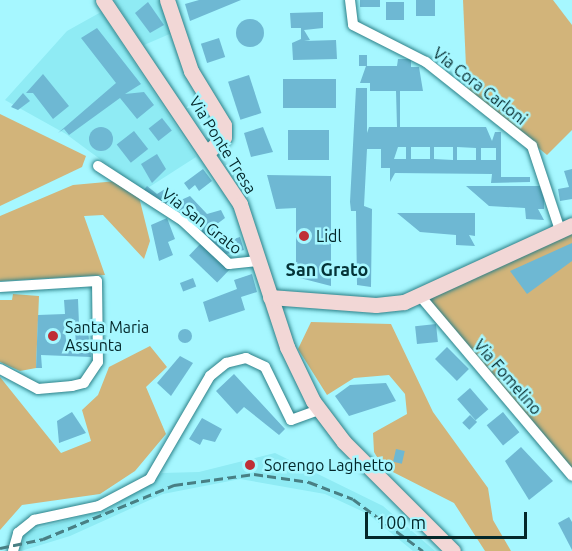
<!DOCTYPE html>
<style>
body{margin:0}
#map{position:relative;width:572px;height:551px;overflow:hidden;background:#a6f7ff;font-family:Ubuntu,sans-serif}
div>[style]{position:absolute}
.built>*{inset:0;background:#8febf4}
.green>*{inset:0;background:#d2b47a}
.building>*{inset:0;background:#6eb8d3;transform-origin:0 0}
.round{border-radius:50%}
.roads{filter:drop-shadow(0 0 2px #2c8088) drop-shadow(0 0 2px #2c8088)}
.street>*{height:10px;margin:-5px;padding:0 5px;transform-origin:5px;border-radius:5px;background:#fff}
.secondary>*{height:15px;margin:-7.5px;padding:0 7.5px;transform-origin:7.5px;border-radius:7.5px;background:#f2d7d6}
.rail>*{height:3px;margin-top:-1.5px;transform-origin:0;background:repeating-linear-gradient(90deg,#487f84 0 9px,transparent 0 13.5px)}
.dots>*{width:16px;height:16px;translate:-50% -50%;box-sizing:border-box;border:3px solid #a6f7ff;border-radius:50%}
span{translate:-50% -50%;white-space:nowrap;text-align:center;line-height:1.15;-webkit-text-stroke:5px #a6f7ff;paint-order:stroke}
.street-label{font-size:16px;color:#03272a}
.poi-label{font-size:16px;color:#03272a}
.left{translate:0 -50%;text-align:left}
.neighbourhood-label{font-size:18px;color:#043337;font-weight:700}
.scale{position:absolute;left:365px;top:512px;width:162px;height:27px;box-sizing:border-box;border:3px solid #03272a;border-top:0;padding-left:8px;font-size:18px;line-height:21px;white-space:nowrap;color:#03272a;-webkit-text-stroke:4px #a6f7ff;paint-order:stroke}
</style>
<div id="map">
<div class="built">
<div style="clip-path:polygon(114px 0,161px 0,172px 33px,144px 45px)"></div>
<div style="clip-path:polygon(101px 12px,196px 157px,143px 191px,66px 134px,5px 100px,67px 31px)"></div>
<div style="clip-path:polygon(275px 453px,383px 506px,435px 551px,413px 551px,368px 514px,325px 494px,240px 479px,163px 494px,70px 536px,21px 551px,25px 532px,109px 509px,162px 473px,199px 472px)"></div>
</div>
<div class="green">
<div style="clip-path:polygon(463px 0,553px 0,572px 25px,572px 130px,547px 155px,467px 89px)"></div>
<div style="clip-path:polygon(0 114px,86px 156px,82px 167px,0 206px)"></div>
<div style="clip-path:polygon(117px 181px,138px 193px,150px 241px,144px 259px,103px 215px,84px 216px,105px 275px,0 281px,0 216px,73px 185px)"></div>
<div style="clip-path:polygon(572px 228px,572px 477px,421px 297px)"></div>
<div style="clip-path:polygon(13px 294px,39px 296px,36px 368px,20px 371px,0 362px,0 300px,12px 300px)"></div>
<div style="clip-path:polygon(311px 322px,391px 324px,433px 412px,488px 488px,493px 520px,511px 551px,485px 551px,454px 503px,383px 467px,374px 452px,373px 433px,407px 414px,405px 394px,389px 375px,354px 378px,327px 395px,298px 349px)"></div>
<div style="clip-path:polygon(150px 346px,167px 367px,146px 387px,166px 434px,135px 471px,100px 494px,22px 505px,0 530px,0 377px,61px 453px,91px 441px,82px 410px,98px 395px,109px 367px)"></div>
</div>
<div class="building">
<div style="clip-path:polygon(199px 0,241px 0,190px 21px,185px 4px)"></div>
<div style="left:360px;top:0;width:20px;height:7px"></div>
<div style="left:416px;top:0;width:19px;height:16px"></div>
<div style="clip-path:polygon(148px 2px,164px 25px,150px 33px,135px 13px)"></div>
<div style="left:404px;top:2px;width:18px;height:18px;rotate:90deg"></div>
<div style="clip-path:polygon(323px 12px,323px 28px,304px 30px,310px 40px,304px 41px,336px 40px,337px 59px,293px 60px,292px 43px,301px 39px,301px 28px,291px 28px,290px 13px)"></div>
<div class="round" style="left:236px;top:19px;width:28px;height:28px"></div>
<div style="clip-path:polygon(97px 28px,141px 84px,125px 94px,144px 92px,154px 105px,137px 119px,120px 98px,69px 135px,64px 129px,58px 133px,116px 83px,81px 38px)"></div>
<div style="left:219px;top:38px;width:20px;height:19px;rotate:72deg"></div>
<div style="clip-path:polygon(evenodd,359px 55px,367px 55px,367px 66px,397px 66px,398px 59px,411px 59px,411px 67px,419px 67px,423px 91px,400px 91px,400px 127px,486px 127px,492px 141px,495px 132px,501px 132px,501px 177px,530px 177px,530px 182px,491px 183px,492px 174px,395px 173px,390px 182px,390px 168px,381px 168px,381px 149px,367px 149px,364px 206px,372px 209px,371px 287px,357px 285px,356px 211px,351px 211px,350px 202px,356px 88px,367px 88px,367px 133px,369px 127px,397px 127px,396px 91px,370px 91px,370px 83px,360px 83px,366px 66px,359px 66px,359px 55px,398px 147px,406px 147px,406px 159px,394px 159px,398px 147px,359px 55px,411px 147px,430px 147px,430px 159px,411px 159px,411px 147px,359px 55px,434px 147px,453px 147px,453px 160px,434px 159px,434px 147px,359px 55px,457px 147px,476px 148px,476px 160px,457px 160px,457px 147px,359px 55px,481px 148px,496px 148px,496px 160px,481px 160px,481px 148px)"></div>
<div style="clip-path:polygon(43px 74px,69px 106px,53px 119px,33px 93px,26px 93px)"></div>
<div style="left:249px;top:75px;width:40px;height:22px;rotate:72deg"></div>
<div style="left:336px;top:79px;width:29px;height:53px;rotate:90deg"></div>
<div style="clip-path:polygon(23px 93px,30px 101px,18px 110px,11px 107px)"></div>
<div style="left:162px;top:118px;width:16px;height:17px;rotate:52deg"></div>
<div class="round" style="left:89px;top:127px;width:24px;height:24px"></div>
<div style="clip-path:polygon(263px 127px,273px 152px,251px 157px,244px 133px)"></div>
<div style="left:288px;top:130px;width:41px;height:30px"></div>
<div style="left:134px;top:131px;width:23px;height:22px;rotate:52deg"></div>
<div style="clip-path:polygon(157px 154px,166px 169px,152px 183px,141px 164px)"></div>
<div style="clip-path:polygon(203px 169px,212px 181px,199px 191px,195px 185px,189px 190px,184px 183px)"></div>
<div style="clip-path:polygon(572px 169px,572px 199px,560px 201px,558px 189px,569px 187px,564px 171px)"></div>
<div style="clip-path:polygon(267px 175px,331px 176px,331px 286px,296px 277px,296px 208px,276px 209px)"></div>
<div style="clip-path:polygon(147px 186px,157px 194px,165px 189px,181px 200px,190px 196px,207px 214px,221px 210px,225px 218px,213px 227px,227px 241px,240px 237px,244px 250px,222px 255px,144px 190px)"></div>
<div style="clip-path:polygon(466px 186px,544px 186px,544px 209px,538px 209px,544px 220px,526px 219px,525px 208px,489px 206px)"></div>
<div style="clip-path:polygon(397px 213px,475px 213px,475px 236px,469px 235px,475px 246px,456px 245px,456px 235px,420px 232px)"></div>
<div style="clip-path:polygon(167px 218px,175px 239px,168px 242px,173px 255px,159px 261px,151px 225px)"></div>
<div style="left:203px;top:241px;width:39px;height:20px;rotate:44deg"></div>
<div style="clip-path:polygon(572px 243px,572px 261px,527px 294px,510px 271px)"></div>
<div style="clip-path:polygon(252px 274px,257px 292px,241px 297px,245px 310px,209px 322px,203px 302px,237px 289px,234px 280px)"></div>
<div style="left:193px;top:278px;width:9px;height:14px;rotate:69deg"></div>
<div style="clip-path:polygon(evenodd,78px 299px,79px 324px,87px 323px,91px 357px,41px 355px,42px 368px,36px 368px,38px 315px,65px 314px,64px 300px,78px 299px,75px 330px,76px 345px,67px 346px,65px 332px,75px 330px)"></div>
<div style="left:436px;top:324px;width:18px;height:21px;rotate:84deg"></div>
<div class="round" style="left:178px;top:329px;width:14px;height:14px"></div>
<div style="left:447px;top:347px;width:31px;height:17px;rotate:45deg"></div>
<div style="clip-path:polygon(180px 356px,193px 363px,171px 396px,157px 383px)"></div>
<div style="clip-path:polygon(234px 374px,285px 429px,279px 435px,244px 407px,237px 414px,216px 391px)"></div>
<div style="clip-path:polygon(386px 383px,396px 401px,349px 416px,335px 396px,350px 385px)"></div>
<div style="left:470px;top:388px;width:28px;height:17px;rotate:49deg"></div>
<div style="clip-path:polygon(72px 412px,86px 433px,59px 443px,57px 421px)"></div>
<div style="left:503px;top:412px;width:26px;height:21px;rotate:51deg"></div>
<div style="left:470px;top:415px;width:10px;height:11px;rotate:45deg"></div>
<div style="clip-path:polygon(202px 418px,222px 429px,215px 442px,203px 439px,200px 445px,189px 439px)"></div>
<div style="clip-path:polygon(521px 447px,553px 481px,529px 500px,505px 461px)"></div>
<div style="left:396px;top:449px;width:9px;height:13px;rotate:13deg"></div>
<div style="clip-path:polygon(569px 517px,572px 522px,572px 550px,558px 523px)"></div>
</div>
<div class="roads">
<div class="street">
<div style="left:350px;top:0;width:25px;rotate:83deg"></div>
<div style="left:353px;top:25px;width:82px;rotate:26.9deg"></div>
<div style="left:426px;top:62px;width:135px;rotate:38.4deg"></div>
<div style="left:532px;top:146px;width:85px;rotate:71.6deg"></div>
<div style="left:98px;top:166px;width:101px;rotate:32.9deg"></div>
<div style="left:183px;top:221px;width:63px;rotate:43.1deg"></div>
<div style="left:229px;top:264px;width:31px;rotate:-6deg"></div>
<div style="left:0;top:287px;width:97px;rotate:-3.5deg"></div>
<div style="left:97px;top:281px;width:81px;rotate:89.3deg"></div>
<div style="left:98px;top:362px;width:25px;rotate:124deg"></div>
<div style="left:84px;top:383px;width:12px;rotate:166deg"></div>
<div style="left:72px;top:386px;width:34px;rotate:175deg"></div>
<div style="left:38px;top:389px;width:43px;rotate:-152.2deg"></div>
<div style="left:421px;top:297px;width:234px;rotate:49.8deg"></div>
<div style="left:13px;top:551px;width:19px;rotate:-74deg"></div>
<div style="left:18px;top:533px;width:21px;rotate:-39deg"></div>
<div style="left:34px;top:520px;width:66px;rotate:-12.2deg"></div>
<div style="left:99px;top:506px;width:58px;rotate:-27.9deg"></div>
<div style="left:150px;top:479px;width:119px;rotate:-59.8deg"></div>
<div style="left:210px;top:376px;width:21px;rotate:-39deg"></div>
<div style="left:226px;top:363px;width:21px;rotate:-14deg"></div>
<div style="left:246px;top:358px;width:21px;rotate:25deg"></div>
<div style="left:265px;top:367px;width:59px;rotate:63.9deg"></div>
<div style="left:291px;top:420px;width:30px;rotate:-20deg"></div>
</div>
<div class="secondary">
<div style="left:103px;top:0;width:246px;rotate:56.1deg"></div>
<div style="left:240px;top:204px;width:151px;rotate:71.8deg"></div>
<div style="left:287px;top:347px;width:60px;rotate:64.3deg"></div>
<div style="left:313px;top:401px;width:51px;rotate:52.9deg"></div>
<div style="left:344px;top:442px;width:154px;rotate:45deg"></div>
<div style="left:167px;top:0;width:75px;rotate:71.3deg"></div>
<div style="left:191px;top:71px;width:63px;rotate:58.6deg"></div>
<div style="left:224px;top:125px;width:12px;rotate:90deg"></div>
<div style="left:224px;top:137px;width:21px;rotate:137deg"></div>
<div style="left:270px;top:297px;width:106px;rotate:4.3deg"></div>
<div style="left:376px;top:305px;width:28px;rotate:-6deg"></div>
<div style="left:404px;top:302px;width:185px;rotate:-24.6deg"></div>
</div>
</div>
<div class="rail">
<div style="left:0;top:548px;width:44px;rotate:-11.8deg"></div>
<div style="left:43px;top:539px;width:142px;rotate:-22.4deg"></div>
<div style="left:174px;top:485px;width:81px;rotate:-7.8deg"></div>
<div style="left:254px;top:474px;width:56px;rotate:8.3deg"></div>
<div style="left:309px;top:482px;width:47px;rotate:21.1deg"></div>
<div style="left:353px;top:499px;width:87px;rotate:36.6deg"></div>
</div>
<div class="dots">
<div style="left:304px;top:236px;background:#bf2f36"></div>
<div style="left:53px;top:336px;background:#bf2f36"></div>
<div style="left:250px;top:465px;background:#bf2f36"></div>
</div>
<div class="street-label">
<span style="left:480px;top:86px;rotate:38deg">Via Cora Carloni</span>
<span style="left:223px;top:145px;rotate:58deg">Via Ponte Tresa</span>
<span style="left:202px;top:221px;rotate:38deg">Via San Grato</span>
<span style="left:508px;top:377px;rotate:49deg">Via Fomelino</span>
</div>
<div class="poi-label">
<span class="left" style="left:316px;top:236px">Lidl</span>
<span class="left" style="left:65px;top:336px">Santa Maria<br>Assunta</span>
<span class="left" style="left:264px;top:465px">Sorengo Laghetto</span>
</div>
<div class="neighbourhood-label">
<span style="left:327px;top:269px">San Grato</span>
</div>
<div class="scale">100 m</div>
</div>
